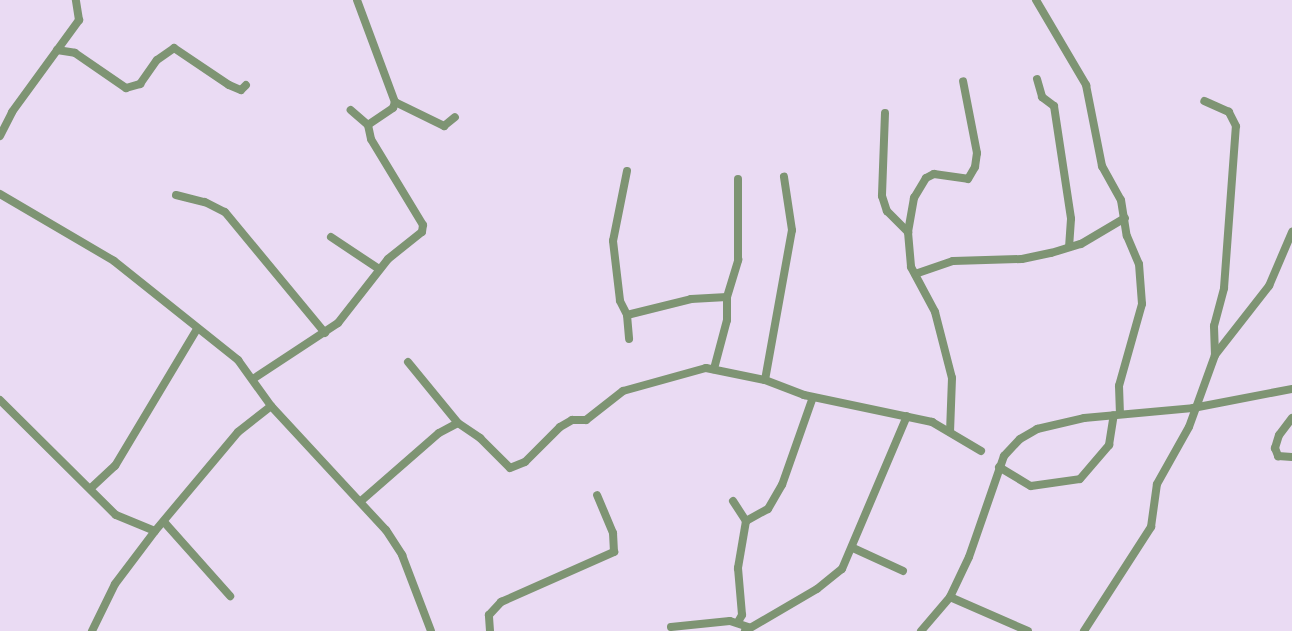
<!DOCTYPE html>
<style>
body{margin:0}
#map{position:relative;width:1292px;height:631px;overflow:hidden;background:#eadbf3;font-family:"Archivo Narrow",sans-serif}
div>[style]{position:absolute}
.street>*{height:8px;margin:-4px;padding:0 4px;transform-origin:4px;border-radius:4px;background:#7e9473}
span{translate:-50% -50%;white-space:nowrap;text-align:center;line-height:1.15;-webkit-text-stroke:5px #f6e9fc;paint-order:stroke}
</style>
<div id="map">
<div class="street">
<div style="left:357px;top:0;width:109px;rotate:69.6deg"></div>
<div style="left:395px;top:102px;width:6px;rotate:108deg"></div>
<div style="left:393px;top:108px;width:30px;rotate:146deg"></div>
<div style="left:1036px;top:0;width:99px;rotate:59.5deg"></div>
<div style="left:1086px;top:85px;width:83px;rotate:78.8deg"></div>
<div style="left:1102px;top:166px;width:39px;rotate:61deg"></div>
<div style="left:1121px;top:200px;width:36px;rotate:81deg"></div>
<div style="left:1127px;top:236px;width:30px;rotate:67deg"></div>
<div style="left:1139px;top:264px;width:40px;rotate:85.7deg"></div>
<div style="left:1142px;top:304px;width:85px;rotate:105.7deg"></div>
<div style="left:1119px;top:386px;width:28px;rotate:88deg"></div>
<div style="left:57px;top:50px;width:18px;rotate:9deg"></div>
<div style="left:75px;top:53px;width:62px;rotate:34.5deg"></div>
<div style="left:126px;top:88px;width:15px;rotate:-16deg"></div>
<div style="left:140px;top:84px;width:29px;rotate:-55deg"></div>
<div style="left:157px;top:60px;width:21px;rotate:-35deg"></div>
<div style="left:174px;top:48px;width:66px;rotate:33.9deg"></div>
<div style="left:229px;top:85px;width:13px;rotate:23deg"></div>
<div style="left:241px;top:90px;width:7px;rotate:-45deg"></div>
<div style="left:1037px;top:79px;width:19px;rotate:74deg"></div>
<div style="left:1042px;top:97px;width:15px;rotate:37deg"></div>
<div style="left:1054px;top:106px;width:114px;rotate:81.4deg"></div>
<div style="left:1071px;top:219px;width:27px;rotate:94deg"></div>
<div style="left:395px;top:102px;width:55px;rotate:26.1deg"></div>
<div style="left:444px;top:126px;width:14px;rotate:-39deg"></div>
<div style="left:885px;top:113px;width:83px;rotate:92.1deg"></div>
<div style="left:882px;top:196px;width:16px;rotate:72deg"></div>
<div style="left:887px;top:211px;width:30px;rotate:45deg"></div>
<div style="left:908px;top:232px;width:35px;rotate:85deg"></div>
<div style="left:911px;top:267px;width:51px;rotate:61.9deg"></div>
<div style="left:935px;top:312px;width:68px;rotate:75.6deg"></div>
<div style="left:952px;top:378px;width:54px;rotate:92.1deg"></div>
<div style="left:0;top:136px;width:27px;rotate:-63deg"></div>
<div style="left:12px;top:112px;width:114px;rotate:-53.9deg"></div>
<div style="left:79px;top:20px;width:20px;rotate:-99deg"></div>
<div style="left:627px;top:171px;width:71px;rotate:101.3deg"></div>
<div style="left:613px;top:241px;width:60px;rotate:83.3deg"></div>
<div style="left:620px;top:301px;width:16px;rotate:63deg"></div>
<div style="left:627px;top:315px;width:66px;rotate:-14deg"></div>
<div style="left:691px;top:299px;width:36px;rotate:-3deg"></div>
<div style="left:727px;top:297px;width:23px;rotate:90deg"></div>
<div style="left:727px;top:320px;width:51px;rotate:104.9deg"></div>
<div style="left:0;top:194px;width:132px;rotate:30.4deg"></div>
<div style="left:114px;top:261px;width:159px;rotate:38.6deg"></div>
<div style="left:238px;top:360px;width:57px;rotate:54.3deg"></div>
<div style="left:271px;top:406px;width:169px;rotate:47.2deg"></div>
<div style="left:386px;top:530px;width:30px;rotate:57deg"></div>
<div style="left:402px;top:555px;width:81px;rotate:69.1deg"></div>
<div style="left:176px;top:195px;width:30px;rotate:14deg"></div>
<div style="left:205px;top:202px;width:22px;rotate:27deg"></div>
<div style="left:225px;top:212px;width:157px;rotate:50.4deg"></div>
<div style="left:908px;top:232px;width:35px;rotate:-80deg"></div>
<div style="left:914px;top:198px;width:23px;rotate:-59deg"></div>
<div style="left:926px;top:178px;width:9px;rotate:-27deg"></div>
<div style="left:934px;top:174px;width:34px;rotate:8deg"></div>
<div style="left:968px;top:179px;width:14px;rotate:-60deg"></div>
<div style="left:975px;top:167px;width:14px;rotate:-82deg"></div>
<div style="left:977px;top:153px;width:73px;rotate:-101deg"></div>
<div style="left:331px;top:237px;width:58px;rotate:33.7deg"></div>
<div style="left:915px;top:274px;width:40px;rotate:-18.9deg"></div>
<div style="left:953px;top:261px;width:69px;rotate:-1.7deg"></div>
<div style="left:1022px;top:259px;width:30px;rotate:-12deg"></div>
<div style="left:1051px;top:253px;width:31px;rotate:-17deg"></div>
<div style="left:1081px;top:244px;width:51px;rotate:-30.6deg"></div>
<div style="left:727px;top:297px;width:39px;rotate:-73deg"></div>
<div style="left:738px;top:260px;width:81px;rotate:-90deg"></div>
<div style="left:627px;top:315px;width:24px;rotate:85deg"></div>
<div style="left:1215px;top:355px;width:88px;rotate:-52deg"></div>
<div style="left:1269px;top:286px;width:59px;rotate:-66.9deg"></div>
<div style="left:408px;top:362px;width:79px;rotate:50.7deg"></div>
<div style="left:458px;top:423px;width:27px;rotate:34deg"></div>
<div style="left:480px;top:438px;width:42px;rotate:45deg"></div>
<div style="left:510px;top:468px;width:16px;rotate:-22deg"></div>
<div style="left:525px;top:462px;width:49px;rotate:-45deg"></div>
<div style="left:560px;top:427px;width:14px;rotate:-30deg"></div>
<div style="left:572px;top:420px;width:14px"></div>
<div style="left:586px;top:420px;width:47px;rotate:-38.1deg"></div>
<div style="left:623px;top:391px;width:86px;rotate:-15.5deg"></div>
<div style="left:706px;top:368px;width:60px;rotate:11.5deg"></div>
<div style="left:765px;top:380px;width:42px;rotate:21deg"></div>
<div style="left:804px;top:395px;width:131px;rotate:11.9deg"></div>
<div style="left:932px;top:422px;width:57px;rotate:30.6deg"></div>
<div style="left:253px;top:379px;width:102px;rotate:-33.4deg"></div>
<div style="left:338px;top:323px;width:81px;rotate:-52deg"></div>
<div style="left:388px;top:259px;width:43px;rotate:-38.5deg"></div>
<div style="left:422px;top:232px;width:7px;rotate:-82deg"></div>
<div style="left:423px;top:225px;width:100px;rotate:-121.2deg"></div>
<div style="left:371px;top:139px;width:14px;rotate:-102deg"></div>
<div style="left:368px;top:125px;width:23px;rotate:-139deg"></div>
<div style="left:765px;top:380px;width:152px;rotate:-79.8deg"></div>
<div style="left:792px;top:230px;width:54px;rotate:-98.6deg"></div>
<div style="left:0;top:400px;width:163px;rotate:44.8deg"></div>
<div style="left:116px;top:515px;width:42px;rotate:22.3deg"></div>
<div style="left:1292px;top:418px;width:21px;rotate:127deg"></div>
<div style="left:1279px;top:435px;width:14px;rotate:107deg"></div>
<div style="left:1275px;top:448px;width:9px;rotate:69deg"></div>
<div style="left:1278px;top:456px;width:14px;rotate:4deg"></div>
<div style="left:999px;top:467px;width:37px;rotate:31deg"></div>
<div style="left:1031px;top:486px;width:49px;rotate:-8.1deg"></div>
<div style="left:1080px;top:479px;width:45px;rotate:-49.5deg"></div>
<div style="left:1109px;top:445px;width:30px;rotate:-81deg"></div>
<div style="left:91px;top:488px;width:33px;rotate:-43deg"></div>
<div style="left:115px;top:466px;width:160px;rotate:-59.1deg"></div>
<div style="left:361px;top:501px;width:103px;rotate:-41.1deg"></div>
<div style="left:439px;top:433px;width:21px;rotate:-28deg"></div>
<div style="left:733px;top:501px;width:24px;rotate:57deg"></div>
<div style="left:746px;top:521px;width:48px;rotate:99.7deg"></div>
<div style="left:738px;top:568px;width:47px;rotate:85.1deg"></div>
<div style="left:742px;top:615px;width:8px;rotate:120deg"></div>
<div style="left:746px;top:521px;width:25px;rotate:-29deg"></div>
<div style="left:768px;top:509px;width:28px;rotate:-60deg"></div>
<div style="left:782px;top:485px;width:93px;rotate:-70.6deg"></div>
<div style="left:165px;top:523px;width:98px;rotate:48.3deg"></div>
<div style="left:853px;top:548px;width:55px;rotate:24.7deg"></div>
<div style="left:950px;top:597px;width:85px;rotate:23.6deg"></div>
<div style="left:671px;top:627px;width:59px;rotate:-5.8deg"></div>
<div style="left:730px;top:621px;width:20px;rotate:18deg"></div>
<div style="left:92px;top:631px;width:52px;rotate:-63.9deg"></div>
<div style="left:115px;top:584px;width:66px;rotate:-53deg"></div>
<div style="left:155px;top:531px;width:129px;rotate:-50deg"></div>
<div style="left:238px;top:432px;width:42px;rotate:-38.2deg"></div>
<div style="left:490px;top:631px;width:16px;rotate:-94deg"></div>
<div style="left:489px;top:615px;width:18px;rotate:-47deg"></div>
<div style="left:501px;top:602px;width:124px;rotate:-23.9deg"></div>
<div style="left:614px;top:552px;width:19px;rotate:-93deg"></div>
<div style="left:613px;top:533px;width:41px;rotate:-112.8deg"></div>
<div style="left:745px;top:631px;width:83px;rotate:-30.3deg"></div>
<div style="left:817px;top:589px;width:32px;rotate:-39deg"></div>
<div style="left:842px;top:569px;width:166px;rotate:-67deg"></div>
<div style="left:921px;top:631px;width:45px;rotate:-49.5deg"></div>
<div style="left:950px;top:597px;width:44px;rotate:-64.6deg"></div>
<div style="left:969px;top:557px;width:107px;rotate:-70.9deg"></div>
<div style="left:1004px;top:456px;width:23px;rotate:-47deg"></div>
<div style="left:1020px;top:439px;width:20px;rotate:-30deg"></div>
<div style="left:1037px;top:429px;width:48px;rotate:-13.2deg"></div>
<div style="left:1084px;top:418px;width:109px;rotate:-5.2deg"></div>
<div style="left:1193px;top:408px;width:101px;rotate:-10.9deg"></div>
<div style="left:1084px;top:631px;width:124px;rotate:-57.2deg"></div>
<div style="left:1151px;top:527px;width:43px;rotate:-82.1deg"></div>
<div style="left:1157px;top:484px;width:65px;rotate:-60.7deg"></div>
<div style="left:1189px;top:427px;width:77px;rotate:-70.1deg"></div>
<div style="left:1215px;top:355px;width:29px;rotate:-92deg"></div>
<div style="left:1214px;top:326px;width:39px;rotate:-75deg"></div>
<div style="left:1224px;top:288px;width:162px;rotate:-85.8deg"></div>
<div style="left:1236px;top:126px;width:16px;rotate:-117deg"></div>
<div style="left:1229px;top:112px;width:27px;rotate:-156deg"></div>
</div>
</div>
